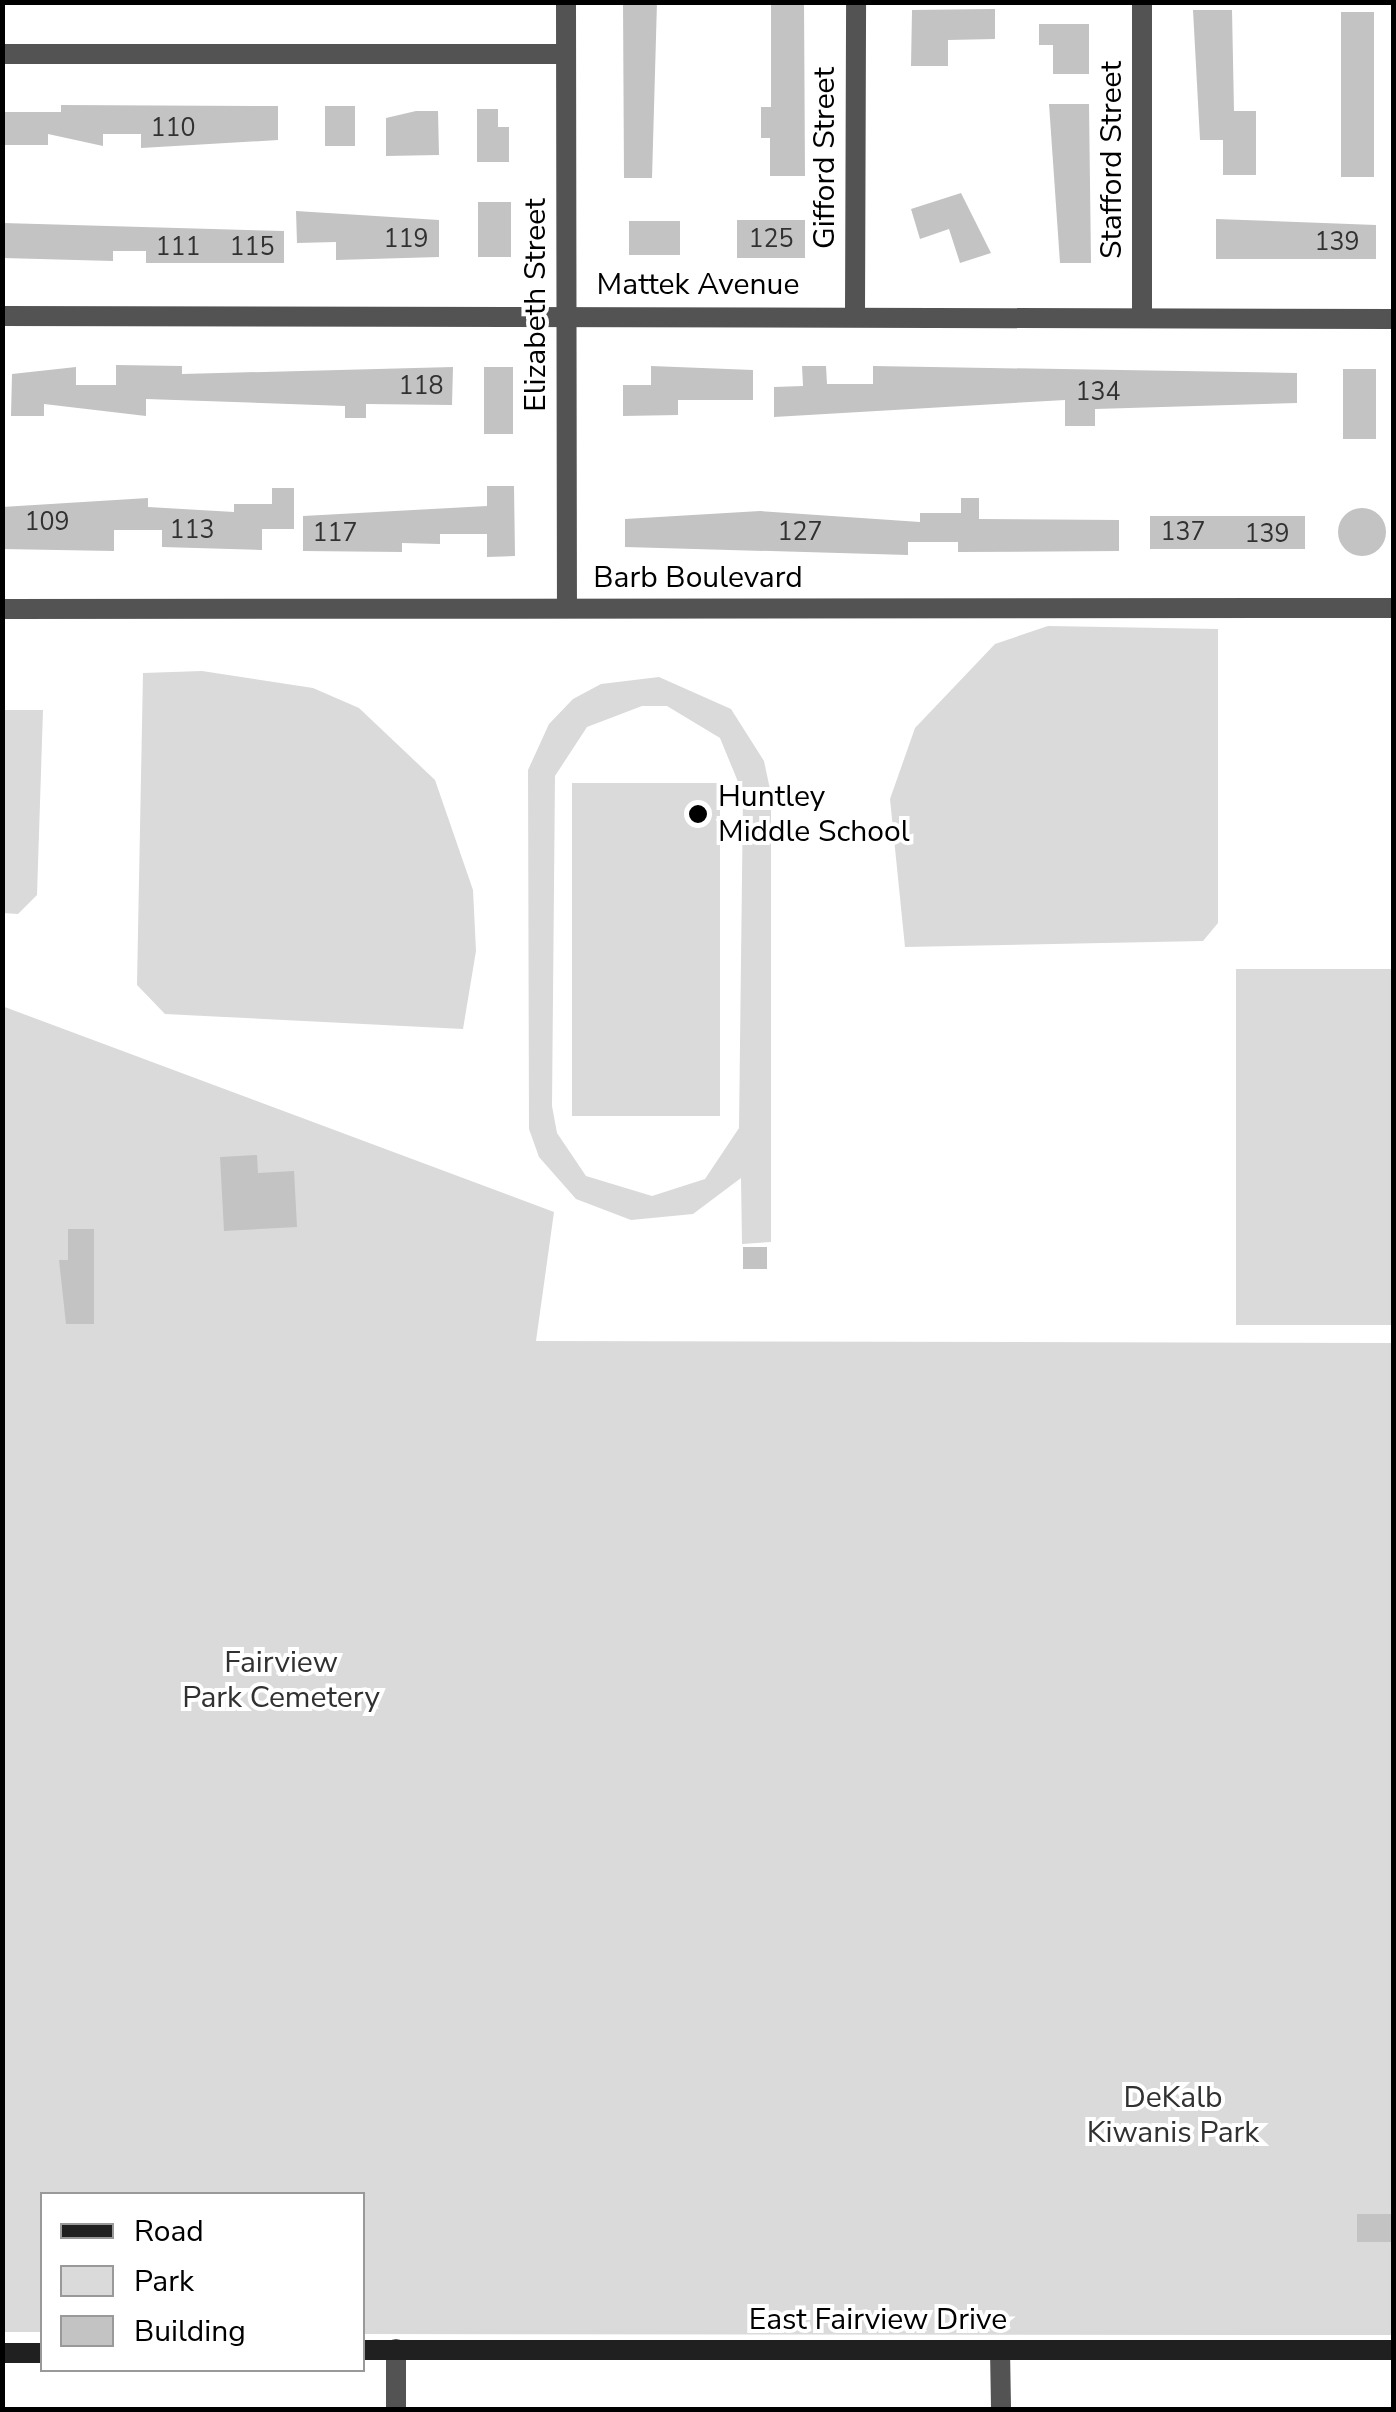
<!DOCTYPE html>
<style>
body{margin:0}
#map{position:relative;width:1396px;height:2412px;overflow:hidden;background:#fff;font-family:"Nunito Sans",sans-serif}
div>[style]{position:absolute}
.green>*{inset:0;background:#dadada;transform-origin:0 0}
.building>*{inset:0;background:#c3c3c3;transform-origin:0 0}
.round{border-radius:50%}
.street>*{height:20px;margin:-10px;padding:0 10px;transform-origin:10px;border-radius:10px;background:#535353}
.secondary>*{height:20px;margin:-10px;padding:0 10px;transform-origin:10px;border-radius:10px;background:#202020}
.dots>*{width:28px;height:28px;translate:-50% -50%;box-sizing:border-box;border:5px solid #fff;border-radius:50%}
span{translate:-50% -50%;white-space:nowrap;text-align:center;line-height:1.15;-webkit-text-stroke:8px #fff;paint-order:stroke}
.number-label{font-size:25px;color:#313131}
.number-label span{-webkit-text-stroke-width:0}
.street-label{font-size:30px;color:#000}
.poi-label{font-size:30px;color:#000}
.left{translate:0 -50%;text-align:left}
.park-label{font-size:30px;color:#313131}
.frame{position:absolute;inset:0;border:5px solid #000;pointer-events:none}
.legend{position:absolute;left:40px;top:2192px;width:325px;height:180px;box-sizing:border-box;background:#fff;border:2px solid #999;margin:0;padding:12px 18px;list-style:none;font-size:30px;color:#000}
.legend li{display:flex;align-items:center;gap:20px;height:50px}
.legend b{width:50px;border:2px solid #999}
</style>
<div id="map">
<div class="green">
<div style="clip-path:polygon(1048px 626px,1218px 629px,1218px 923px,1203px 941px,905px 947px,890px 799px,915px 728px,995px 644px)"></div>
<div style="clip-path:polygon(202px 671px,313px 688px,359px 708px,435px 780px,473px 890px,476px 951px,463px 1029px,165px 1014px,137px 985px,143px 673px)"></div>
<div style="clip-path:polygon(evenodd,659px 677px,731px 709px,764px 761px,771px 794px,771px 1242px,742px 1244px,741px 1178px,693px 1214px,631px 1220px,576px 1199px,539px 1157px,529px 1129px,528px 770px,549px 724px,573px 699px,601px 684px,659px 677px,642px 706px,667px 706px,720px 738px,743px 794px,739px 1128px,705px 1179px,652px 1196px,586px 1176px,557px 1133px,552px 1106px,555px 776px,587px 727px,642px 706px)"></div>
<div style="clip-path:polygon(3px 710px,43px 710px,37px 895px,18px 914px,3px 913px)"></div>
<div style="left:572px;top:783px;width:148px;height:333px"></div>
<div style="left:1236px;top:969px;width:157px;height:356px"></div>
<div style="clip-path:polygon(2px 1006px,554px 1212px,536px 1341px,1393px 1343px,1393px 2335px,363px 2334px,362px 2194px,42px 2194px,42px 2332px,3px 2332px)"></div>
</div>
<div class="building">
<div style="clip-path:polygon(623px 2px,657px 2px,652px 178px,624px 178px)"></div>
<div style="clip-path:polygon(771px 2px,804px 2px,805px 176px,770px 176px,770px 138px,761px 138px,761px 107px,771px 107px)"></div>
<div style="clip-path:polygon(995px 9px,995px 39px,948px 40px,948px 66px,911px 66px,912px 10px)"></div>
<div style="clip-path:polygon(1193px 10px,1232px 10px,1234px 111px,1256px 111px,1256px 175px,1223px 175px,1223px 140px,1200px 140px)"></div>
<div style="left:1341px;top:12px;width:33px;height:165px"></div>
<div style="clip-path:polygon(1039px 24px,1089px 24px,1089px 74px,1053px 74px,1053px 45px,1039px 45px)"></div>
<div style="clip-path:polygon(1049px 104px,1089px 104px,1091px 263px,1060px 263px)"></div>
<div style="clip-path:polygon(61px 105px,278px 106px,278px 140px,141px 148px,141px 134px,103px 134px,103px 146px,48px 134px,48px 145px,2px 145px,2px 112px,61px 112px)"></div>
<div style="left:325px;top:106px;width:30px;height:40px"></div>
<div style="clip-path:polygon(477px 109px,498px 109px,498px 127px,509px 127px,509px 162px,477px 162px)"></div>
<div style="clip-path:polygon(416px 111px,438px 111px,439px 155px,386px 156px,386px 118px)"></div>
<div style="clip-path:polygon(961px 193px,991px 253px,960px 263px,949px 229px,920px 239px,911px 209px)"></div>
<div style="left:478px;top:202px;width:33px;height:55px"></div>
<div style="clip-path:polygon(296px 211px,439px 220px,439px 257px,336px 260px,336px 242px,297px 243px)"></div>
<div style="clip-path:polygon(1216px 219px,1376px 225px,1376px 259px,1216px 259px)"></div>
<div style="left:805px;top:220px;width:38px;height:68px;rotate:90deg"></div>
<div style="left:629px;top:221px;width:51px;height:34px"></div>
<div style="clip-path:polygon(3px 223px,284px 231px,284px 263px,146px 263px,146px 251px,113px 251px,113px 261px,3px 258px)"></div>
<div style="clip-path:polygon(116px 365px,182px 366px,182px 374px,453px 367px,452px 405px,366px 404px,366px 418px,345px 418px,345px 406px,146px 399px,146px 416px,44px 404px,44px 416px,11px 416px,12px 374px,76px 367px,76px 385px,116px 385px)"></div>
<div style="clip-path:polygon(651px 366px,753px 370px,753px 400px,678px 400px,678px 415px,623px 416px,623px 385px,651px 385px)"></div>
<div style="clip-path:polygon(802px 366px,826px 366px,827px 384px,873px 384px,873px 366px,1297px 373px,1297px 403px,1095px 409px,1095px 426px,1065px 426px,1065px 400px,774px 417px,774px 387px,803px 386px)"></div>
<div style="left:484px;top:367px;width:29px;height:67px"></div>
<div style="left:1343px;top:369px;width:33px;height:70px"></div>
<div style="clip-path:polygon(487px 486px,514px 486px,515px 556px,487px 557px,487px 534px,440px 534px,440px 544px,402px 543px,402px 552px,303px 551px,303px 516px,487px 506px)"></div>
<div style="clip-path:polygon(272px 488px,294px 488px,294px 529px,262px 529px,262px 550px,162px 547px,162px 530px,114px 530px,114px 551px,2px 549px,2px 507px,148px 498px,148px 507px,234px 512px,234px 504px,272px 504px)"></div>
<div style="clip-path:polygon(961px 498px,979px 498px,979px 519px,1119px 520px,1119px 551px,958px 552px,958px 542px,908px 542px,908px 555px,625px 547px,625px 519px,760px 511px,920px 522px,920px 513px,961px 513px)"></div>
<div class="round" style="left:1338px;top:508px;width:48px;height:48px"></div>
<div style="left:1150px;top:516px;width:155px;height:33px"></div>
<div style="clip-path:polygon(257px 1155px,258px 1173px,294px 1171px,297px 1227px,224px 1231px,220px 1157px)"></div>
<div style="clip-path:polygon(68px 1229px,94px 1229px,94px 1324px,66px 1324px,59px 1260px,68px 1260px)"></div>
<div style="left:743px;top:1247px;width:24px;height:22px"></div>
<div style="left:1357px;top:2214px;width:37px;height:28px"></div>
</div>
<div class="street">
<div style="left:566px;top:2px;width:606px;rotate:89.91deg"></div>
<div style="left:2px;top:54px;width:563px"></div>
<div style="left:855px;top:314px;width:312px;rotate:-89.8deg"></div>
<div style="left:2px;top:316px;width:1392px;rotate:0.12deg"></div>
<div style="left:1142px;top:318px;width:316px;rotate:-90deg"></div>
<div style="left:2px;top:609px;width:1392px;rotate:-0.04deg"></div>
<div style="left:1000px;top:2350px;width:60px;rotate:89deg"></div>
<div style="left:396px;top:2410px;width:61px;rotate:-90deg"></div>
</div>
<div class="secondary">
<div style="left:362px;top:2350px;width:1032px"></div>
<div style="left:2px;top:2353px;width:40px"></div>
</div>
<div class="dots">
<div style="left:698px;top:814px;background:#000"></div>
</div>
<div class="number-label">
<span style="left:173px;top:128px">110</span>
<span style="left:406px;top:239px">119</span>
<span style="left:771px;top:239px">125</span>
<span style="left:1337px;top:242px">139</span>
<span style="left:178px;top:247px">111</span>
<span style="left:252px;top:247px">115</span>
<span style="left:421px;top:386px">118</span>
<span style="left:1098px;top:392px">134</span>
<span style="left:47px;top:522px">109</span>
<span style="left:192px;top:530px">113</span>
<span style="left:800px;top:532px">127</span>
<span style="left:1183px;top:532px">137</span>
<span style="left:335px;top:533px">117</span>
<span style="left:1267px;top:534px">139</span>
</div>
<div class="street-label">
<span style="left:825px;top:158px;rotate:-90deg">Gifford Street</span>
<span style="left:1112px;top:160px;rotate:-90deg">Stafford Street</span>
<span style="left:698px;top:285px">Mattek Avenue</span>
<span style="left:536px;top:305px;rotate:-90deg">Elizabeth Street</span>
<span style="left:698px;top:578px">Barb Boulevard</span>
<span style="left:878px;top:2320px">East Fairview Drive</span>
</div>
<div class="poi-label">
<span class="left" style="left:718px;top:814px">Huntley<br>Middle School</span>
</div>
<div class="park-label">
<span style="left:281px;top:1680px">Fairview<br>Park Cemetery</span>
<span style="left:1173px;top:2115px">DeKalb<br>Kiwanis Park</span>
</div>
<div class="frame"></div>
<ul class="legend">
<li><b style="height:12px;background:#202020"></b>Road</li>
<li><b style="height:28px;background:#dadada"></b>Park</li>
<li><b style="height:28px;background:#c3c3c3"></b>Building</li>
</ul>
</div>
